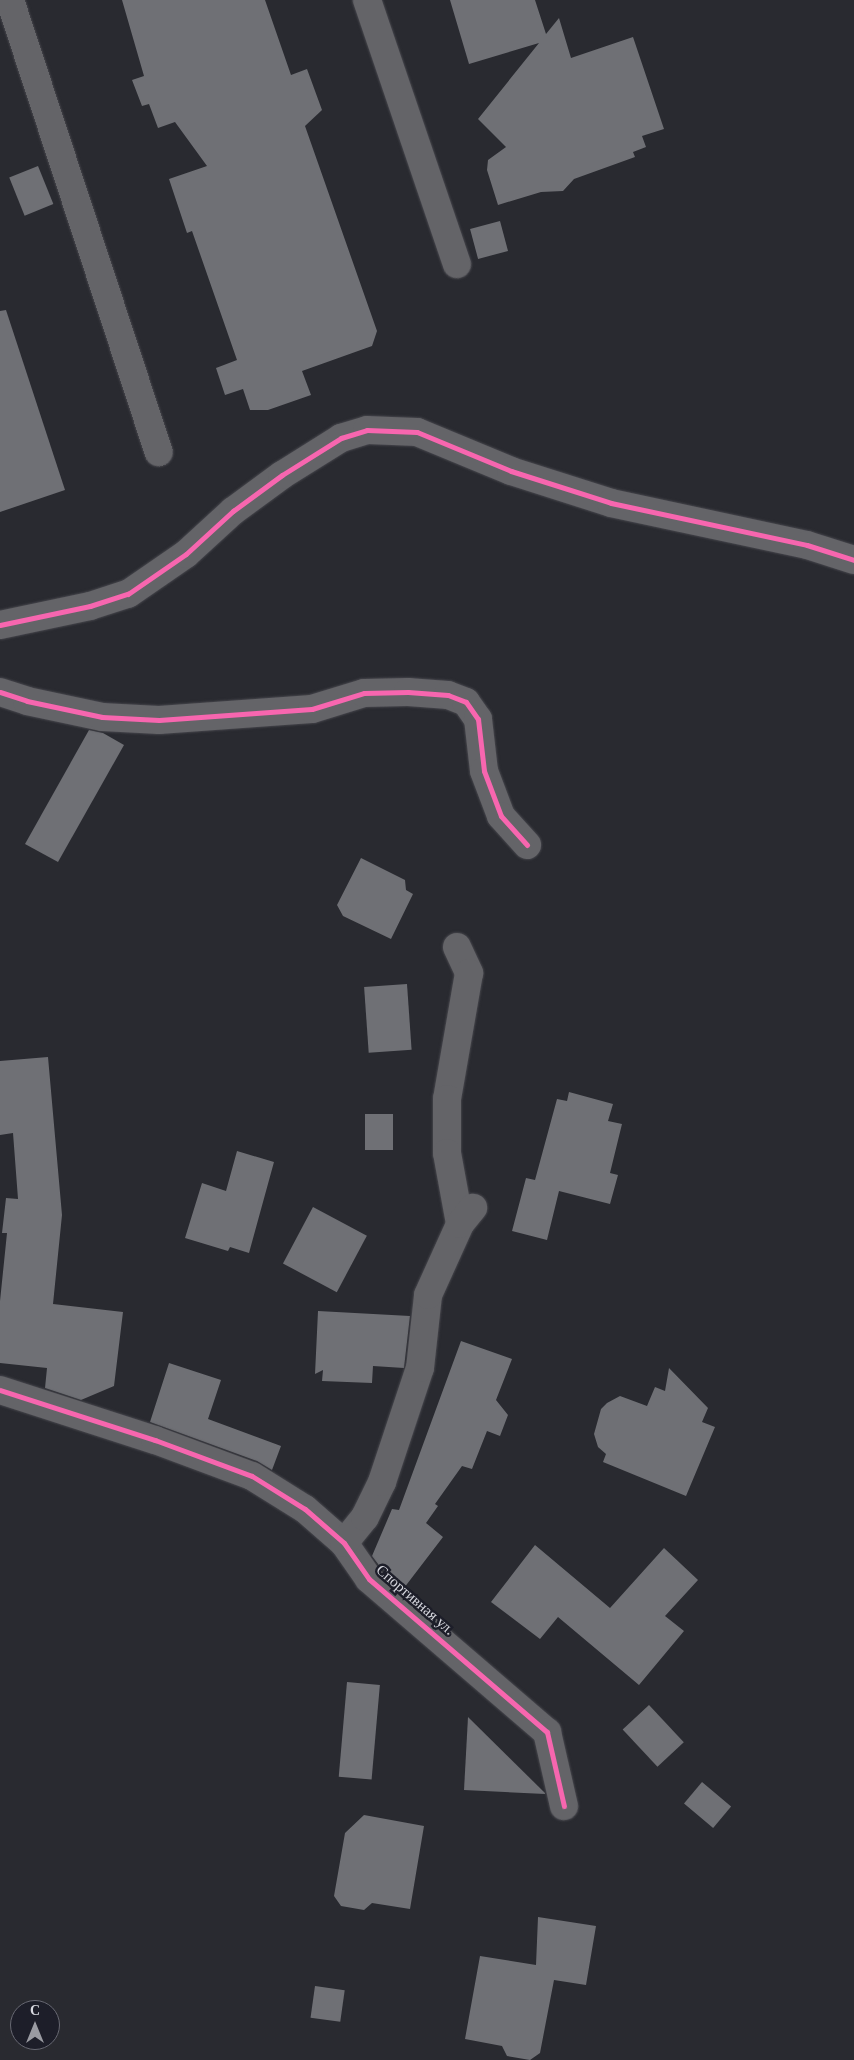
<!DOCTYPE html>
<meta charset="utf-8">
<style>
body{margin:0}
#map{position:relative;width:854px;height:2060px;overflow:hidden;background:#292a30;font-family:"Times New Roman",serif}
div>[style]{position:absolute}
.building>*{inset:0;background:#6f7075;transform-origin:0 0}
.roads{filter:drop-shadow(0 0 1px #46464c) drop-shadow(0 0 1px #46464c)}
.street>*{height:28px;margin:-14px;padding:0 14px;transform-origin:14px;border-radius:14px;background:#646468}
.cycleway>*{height:5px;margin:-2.5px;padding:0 2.5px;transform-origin:2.5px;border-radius:2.5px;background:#f766af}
span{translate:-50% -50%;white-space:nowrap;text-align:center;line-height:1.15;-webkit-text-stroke:5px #1d1e29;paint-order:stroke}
.street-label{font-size:15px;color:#d7d8df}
.north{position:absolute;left:10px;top:2000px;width:50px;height:50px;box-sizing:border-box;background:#1d1e29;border:1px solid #676872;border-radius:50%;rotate:0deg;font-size:14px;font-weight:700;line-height:20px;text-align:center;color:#d7d8df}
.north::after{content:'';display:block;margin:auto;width:18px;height:22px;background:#9a9ba2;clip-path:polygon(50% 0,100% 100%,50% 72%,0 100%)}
</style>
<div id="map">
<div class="building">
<div style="clip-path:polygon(122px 0,265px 0,291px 75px,307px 69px,322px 110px,305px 126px,377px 331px,372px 346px,302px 371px,311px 395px,268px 410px,250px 410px,243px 389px,225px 395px,216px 368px,237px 360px,192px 231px,187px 233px,169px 179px,207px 166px,175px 122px,158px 128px,149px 104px,142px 106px,132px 80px,144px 76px)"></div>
<div style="clip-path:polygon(450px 0,535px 0,546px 34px,559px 18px,571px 58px,633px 37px,664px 129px,642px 136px,646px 147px,633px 152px,635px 157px,574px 179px,563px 191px,541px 192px,498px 205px,487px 170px,488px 160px,506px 147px,478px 119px,539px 43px,469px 64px)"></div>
<div style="left:38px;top:166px;width:41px;height:31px;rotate:68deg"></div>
<div style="left:500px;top:221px;width:31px;height:31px;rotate:75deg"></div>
<div style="clip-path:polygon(6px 310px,65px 490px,0 512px,0 311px)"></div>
<div style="clip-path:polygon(89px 730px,103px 733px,124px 745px,58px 862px,25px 844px)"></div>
<div style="clip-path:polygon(361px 858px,405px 880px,406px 890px,413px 894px,391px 939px,343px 916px,337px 905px)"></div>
<div style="left:407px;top:984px;width:66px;height:43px;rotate:86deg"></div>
<div style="clip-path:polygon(48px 1057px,62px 1215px,53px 1304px,123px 1312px,114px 1386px,81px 1400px,45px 1388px,47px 1368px,0 1363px,0 1301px,7px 1233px,2px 1233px,6px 1198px,18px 1199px,13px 1133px,0 1135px,0 1061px)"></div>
<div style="clip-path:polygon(569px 1092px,613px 1104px,608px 1121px,622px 1124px,610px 1173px,618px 1175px,610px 1204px,559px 1191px,547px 1240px,512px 1231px,526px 1178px,535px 1180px,557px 1099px,567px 1101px)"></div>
<div style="left:365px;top:1114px;width:28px;height:36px"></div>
<div style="clip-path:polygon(237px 1151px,274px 1162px,249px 1253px,230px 1247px,228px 1251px,185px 1238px,202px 1183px,226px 1191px)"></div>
<div style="left:313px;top:1207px;width:61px;height:64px;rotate:28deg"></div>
<div style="clip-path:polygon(318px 1311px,410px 1316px,404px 1368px,373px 1366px,372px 1383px,322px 1381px,323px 1370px,315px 1374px)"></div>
<div style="clip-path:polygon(461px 1341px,512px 1359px,496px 1400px,508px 1415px,500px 1436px,487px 1431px,472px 1469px,462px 1466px,435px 1504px,438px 1506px,426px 1523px,443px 1537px,404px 1588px,381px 1568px,372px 1556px,392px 1509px,399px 1510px)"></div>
<div style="clip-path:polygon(169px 1363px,221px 1380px,208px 1419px,281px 1446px,272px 1470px,257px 1461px,150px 1422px)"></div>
<div style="clip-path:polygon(669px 1368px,708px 1408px,702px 1422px,715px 1427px,686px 1496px,603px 1462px,606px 1454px,598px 1447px,594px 1434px,601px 1409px,607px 1403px,620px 1396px,647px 1406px,655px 1387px,665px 1391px)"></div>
<div style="clip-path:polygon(535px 1545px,610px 1608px,664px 1548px,698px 1580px,665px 1616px,684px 1631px,639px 1685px,558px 1617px,540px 1639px,491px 1602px)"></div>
<div style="left:347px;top:1682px;width:33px;height:95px;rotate:5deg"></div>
<div style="left:649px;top:1705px;width:51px;height:36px;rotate:47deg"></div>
<div style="clip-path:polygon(468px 1717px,545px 1793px,545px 1794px,464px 1790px)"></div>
<div style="left:702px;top:1782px;width:38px;height:28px;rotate:40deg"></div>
<div style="clip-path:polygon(364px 1815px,424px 1826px,410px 1909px,372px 1903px,364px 1910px,341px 1906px,334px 1896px,345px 1833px)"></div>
<div style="clip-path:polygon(538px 1917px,596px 1926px,586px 1985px,554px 1980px,540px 2053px,530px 2060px,507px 2056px,502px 2046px,465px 2039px,480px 1956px,536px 1965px)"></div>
<div style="left:315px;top:1986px;width:30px;height:32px;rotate:8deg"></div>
</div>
<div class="roads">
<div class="street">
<div style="left:10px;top:0;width:476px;rotate:71.8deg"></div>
<div style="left:367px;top:0;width:279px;rotate:71.2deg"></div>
<div style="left:0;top:625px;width:92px;rotate:-11.9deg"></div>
<div style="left:90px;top:606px;width:40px;rotate:-18deg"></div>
<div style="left:128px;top:594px;width:70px;rotate:-34.6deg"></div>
<div style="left:186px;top:554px;width:64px;rotate:-42.5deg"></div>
<div style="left:233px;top:511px;width:61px;rotate:-36.3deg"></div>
<div style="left:282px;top:475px;width:70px;rotate:-32.1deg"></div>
<div style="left:341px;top:438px;width:27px;rotate:-17deg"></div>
<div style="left:367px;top:430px;width:50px;rotate:2.3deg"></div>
<div style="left:417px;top:432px;width:102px;rotate:22.5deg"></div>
<div style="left:511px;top:471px;width:105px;rotate:17.7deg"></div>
<div style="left:611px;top:503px;width:200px;rotate:12.1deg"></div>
<div style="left:807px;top:545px;width:49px;rotate:17.7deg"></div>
<div style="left:0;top:692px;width:28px;rotate:18deg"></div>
<div style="left:27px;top:701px;width:77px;rotate:12deg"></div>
<div style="left:102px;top:717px;width:57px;rotate:3deg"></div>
<div style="left:159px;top:720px;width:153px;rotate:-4.1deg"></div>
<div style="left:312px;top:709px;width:54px;rotate:-17.1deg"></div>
<div style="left:364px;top:693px;width:44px;rotate:-1.3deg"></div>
<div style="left:408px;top:692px;width:40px;rotate:4.3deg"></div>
<div style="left:448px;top:695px;width:19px;rotate:21deg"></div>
<div style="left:466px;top:702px;width:21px;rotate:55deg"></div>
<div style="left:478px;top:719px;width:52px;rotate:83.4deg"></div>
<div style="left:484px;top:771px;width:48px;rotate:69.3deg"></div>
<div style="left:501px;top:816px;width:39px;rotate:48deg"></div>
<div style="left:457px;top:947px;width:29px;rotate:65deg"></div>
<div style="left:469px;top:973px;width:128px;rotate:99.9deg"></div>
<div style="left:447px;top:1099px;width:54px;rotate:90deg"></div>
<div style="left:447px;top:1153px;width:72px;rotate:79.6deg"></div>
<div style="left:0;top:1390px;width:163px;rotate:17.9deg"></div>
<div style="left:155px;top:1440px;width:103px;rotate:20.4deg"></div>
<div style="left:252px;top:1476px;width:62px;rotate:31.9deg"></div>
<div style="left:305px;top:1509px;width:52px;rotate:41.1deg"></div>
<div style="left:344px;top:1543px;width:44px;rotate:55.2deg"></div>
<div style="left:369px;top:1579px;width:235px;rotate:40.7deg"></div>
<div style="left:547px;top:1732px;width:76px;rotate:77.1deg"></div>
<div style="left:344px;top:1543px;width:33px;rotate:-51deg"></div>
<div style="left:365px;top:1517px;width:39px;rotate:-64deg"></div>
<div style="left:382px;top:1482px;width:120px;rotate:-71.6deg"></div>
<div style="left:420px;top:1368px;width:73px;rotate:-83.7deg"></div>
<div style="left:428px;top:1295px;width:78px;rotate:-65.7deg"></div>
<div style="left:460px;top:1224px;width:21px;rotate:-51deg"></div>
</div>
</div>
<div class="cycleway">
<div style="left:0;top:625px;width:92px;rotate:-11.9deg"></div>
<div style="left:90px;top:606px;width:40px;rotate:-18deg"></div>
<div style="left:128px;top:594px;width:70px;rotate:-34.6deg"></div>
<div style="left:186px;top:554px;width:64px;rotate:-42.5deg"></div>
<div style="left:233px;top:511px;width:61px;rotate:-36.3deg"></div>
<div style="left:282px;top:475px;width:70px;rotate:-32.1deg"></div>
<div style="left:341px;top:438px;width:27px;rotate:-17deg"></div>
<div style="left:367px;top:430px;width:50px;rotate:2.3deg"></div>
<div style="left:417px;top:432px;width:102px;rotate:22.5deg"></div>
<div style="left:511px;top:471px;width:105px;rotate:17.7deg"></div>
<div style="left:611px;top:503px;width:200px;rotate:12.1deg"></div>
<div style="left:807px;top:545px;width:49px;rotate:17.7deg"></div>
<div style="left:0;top:692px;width:28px;rotate:18deg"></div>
<div style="left:27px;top:701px;width:77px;rotate:12deg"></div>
<div style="left:102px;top:717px;width:57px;rotate:3deg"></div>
<div style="left:159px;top:720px;width:153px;rotate:-4.1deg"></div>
<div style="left:312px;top:709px;width:54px;rotate:-17.1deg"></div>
<div style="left:364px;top:693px;width:44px;rotate:-1.3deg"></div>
<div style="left:408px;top:692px;width:40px;rotate:4.3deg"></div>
<div style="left:448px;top:695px;width:19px;rotate:21deg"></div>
<div style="left:466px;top:702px;width:21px;rotate:55deg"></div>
<div style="left:478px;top:719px;width:52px;rotate:83.4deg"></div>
<div style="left:484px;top:771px;width:48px;rotate:69.3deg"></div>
<div style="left:501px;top:816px;width:39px;rotate:48deg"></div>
<div style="left:0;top:1390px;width:163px;rotate:17.9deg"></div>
<div style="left:155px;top:1440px;width:103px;rotate:20.4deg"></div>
<div style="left:252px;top:1476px;width:62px;rotate:31.9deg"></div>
<div style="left:305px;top:1509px;width:52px;rotate:41.1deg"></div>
<div style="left:344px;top:1543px;width:44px;rotate:55.2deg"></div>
<div style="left:369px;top:1579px;width:235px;rotate:40.7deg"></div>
<div style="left:547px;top:1732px;width:76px;rotate:77.1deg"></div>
</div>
<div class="street-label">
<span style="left:415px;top:1600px;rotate:41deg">Спортивная ул.</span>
</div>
<div class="north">С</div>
</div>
